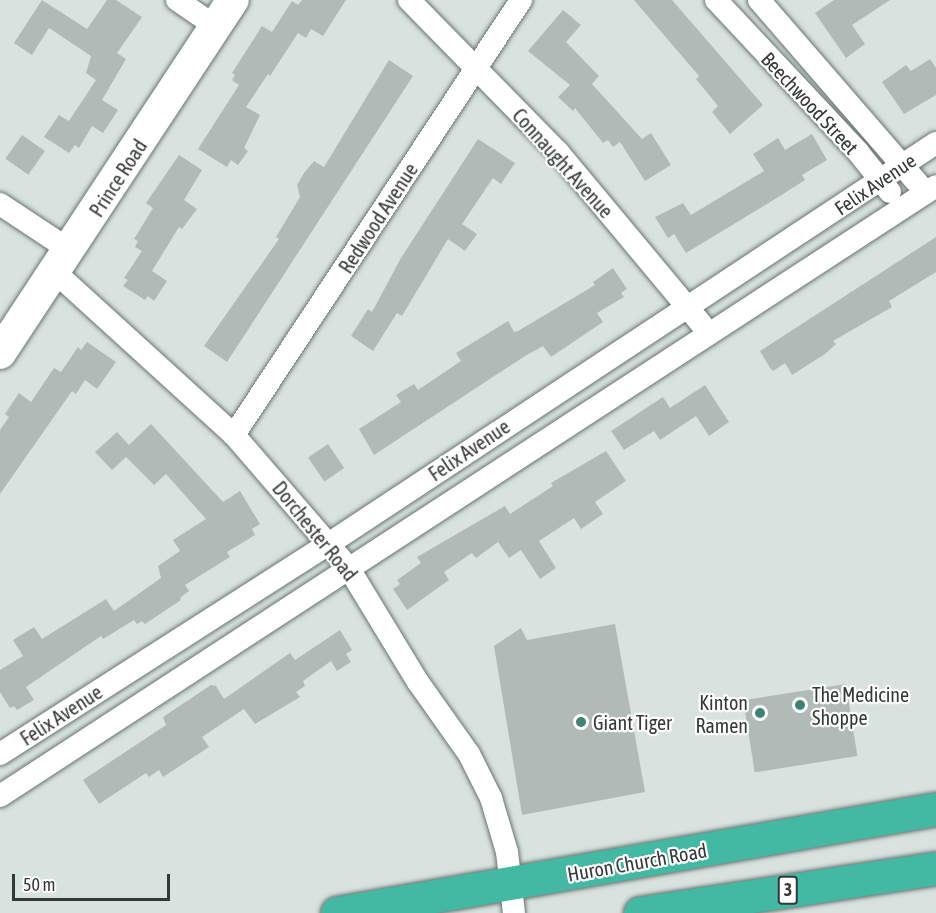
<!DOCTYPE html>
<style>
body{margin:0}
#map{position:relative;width:936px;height:913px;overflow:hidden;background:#d8e3e0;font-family:"Asap Condensed",sans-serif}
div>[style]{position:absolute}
.building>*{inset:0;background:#b0bbb8;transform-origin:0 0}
.roads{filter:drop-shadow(0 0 2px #6a7471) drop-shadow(0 0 2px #6a7471)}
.street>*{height:22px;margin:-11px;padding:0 11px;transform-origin:11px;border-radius:11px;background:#fff}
.secondary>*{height:32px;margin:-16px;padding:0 16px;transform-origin:16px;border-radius:16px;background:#fff}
.highway>*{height:33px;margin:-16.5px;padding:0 16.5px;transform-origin:16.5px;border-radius:16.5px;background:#43b9a3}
.dots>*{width:16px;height:16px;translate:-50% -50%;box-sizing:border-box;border:3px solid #fff;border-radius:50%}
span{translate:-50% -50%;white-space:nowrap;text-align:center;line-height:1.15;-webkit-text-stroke:4.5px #fff;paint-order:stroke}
.shield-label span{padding:2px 4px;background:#fff;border:2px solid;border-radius:4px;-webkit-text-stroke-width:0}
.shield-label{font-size:18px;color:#343938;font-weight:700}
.street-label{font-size:20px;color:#343938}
.poi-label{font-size:20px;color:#343938}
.left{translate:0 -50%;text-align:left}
.right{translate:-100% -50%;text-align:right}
.scale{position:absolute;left:12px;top:874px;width:158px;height:27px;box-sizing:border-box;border:3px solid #343938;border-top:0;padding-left:8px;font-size:18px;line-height:21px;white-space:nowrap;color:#343938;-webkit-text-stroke:4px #fff;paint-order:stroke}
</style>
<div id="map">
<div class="building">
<div style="clip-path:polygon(42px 0,87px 29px,107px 0,116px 0,142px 17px,117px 53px,126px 59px,102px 100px,118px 110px,103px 133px,92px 126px,79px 148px,75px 145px,69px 153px,44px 137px,59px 115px,69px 121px,96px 80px,86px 73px,91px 56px,49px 28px,32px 55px,14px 43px)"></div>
<div style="clip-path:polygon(302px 0,346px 0,323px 36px,311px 29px,306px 38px,298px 33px,270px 76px,268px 74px,246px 107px,260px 115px,244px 148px,248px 151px,238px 165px,231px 160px,227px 167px,198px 149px,239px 85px,232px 80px,235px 75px,232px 73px,262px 26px,272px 32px,292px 1px,298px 5px)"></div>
<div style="clip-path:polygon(634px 0,672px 0,763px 105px,730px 134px,712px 112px,718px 106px,696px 79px,699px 76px)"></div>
<div style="clip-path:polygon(834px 0,890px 0,852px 25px,865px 44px,846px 58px,815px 13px)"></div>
<div style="clip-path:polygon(563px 10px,581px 25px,566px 42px,599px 76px,592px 84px,642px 139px,651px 133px,671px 165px,645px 181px,620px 142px,613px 147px,608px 140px,603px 143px,575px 108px,573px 111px,558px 97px,570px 85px,528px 51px)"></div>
<div style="clip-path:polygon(930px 59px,936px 68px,936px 95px,904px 114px,882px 82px,906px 65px,911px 71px)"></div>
<div style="clip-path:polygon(389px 60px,413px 76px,227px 362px,204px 346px,279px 239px,276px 237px,300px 197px,297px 185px,304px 173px,314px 161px,324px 167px)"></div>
<div style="clip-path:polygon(812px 134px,827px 160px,802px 175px,805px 180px,780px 196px,686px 253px,674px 234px,668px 238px,655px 217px,683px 203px,691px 215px,764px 171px,753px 154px,778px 138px,785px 150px)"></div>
<div style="left:22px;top:135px;width:28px;height:29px;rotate:35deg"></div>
<div style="clip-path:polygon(478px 139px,515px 163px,501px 184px,493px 178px,462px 224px,477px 234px,465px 251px,448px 239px,402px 316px,397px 313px,373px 351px,351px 336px,368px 309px,372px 312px,401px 258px)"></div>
<div style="clip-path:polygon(179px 155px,202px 170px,184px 200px,197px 209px,182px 229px,179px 227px,152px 271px,167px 281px,154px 301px,148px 296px,145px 300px,123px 286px,128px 280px,124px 278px,142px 251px,135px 247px,138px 241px,134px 239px,153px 208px,146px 203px)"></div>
<div style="clip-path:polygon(936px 237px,936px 272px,889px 301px,892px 307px,833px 341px,836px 344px,825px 354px,792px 375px,785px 363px,773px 371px,770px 368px,760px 351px)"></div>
<div style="clip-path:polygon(613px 268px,627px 289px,621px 293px,624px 297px,597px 313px,603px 322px,551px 357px,543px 346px,525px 356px,374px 455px,359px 429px,401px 402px,396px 395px,414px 384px,418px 390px,461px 361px,456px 353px,508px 321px,514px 332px,518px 331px,595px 285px,593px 282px)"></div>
<div style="clip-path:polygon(87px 342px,116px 362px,97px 389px,85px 380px,76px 394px,72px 391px,0 494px,0 430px,9px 417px,5px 414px,19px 393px,31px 402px,54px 368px,61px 372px,78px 347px,81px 350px)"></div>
<div style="clip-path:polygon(705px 385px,729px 422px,709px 436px,696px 416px,660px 440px,654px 431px,624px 450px,611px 431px,663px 397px,670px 408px)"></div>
<div style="clip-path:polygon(151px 424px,223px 502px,240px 491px,260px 524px,252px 529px,255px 535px,227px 552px,230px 557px,185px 585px,189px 591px,180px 598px,181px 600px,145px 624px,142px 621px,137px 624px,134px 620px,103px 639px,101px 636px,26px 687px,34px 700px,17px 710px,14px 706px,10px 708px,0 692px,0 670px,23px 656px,13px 640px,34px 627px,42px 639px,106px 599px,114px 611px,161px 578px,158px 566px,180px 551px,173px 540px,206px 519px,166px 474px,154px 485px,126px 457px,112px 470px,95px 452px,117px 432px,129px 445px)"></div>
<div style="left:328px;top:444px;width:29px;height:24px;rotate:56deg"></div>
<div style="clip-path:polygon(606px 451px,626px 481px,595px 502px,603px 514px,581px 529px,574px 518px,539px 541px,556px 568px,540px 579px,521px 550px,509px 558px,498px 542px,476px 558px,472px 553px,444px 572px,449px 580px,407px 610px,393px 589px,400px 584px,397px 580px,421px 563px,417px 557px,505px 506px,510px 514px,553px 486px,551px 483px)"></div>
<div style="clip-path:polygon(615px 624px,645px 792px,522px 815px,494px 646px,521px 628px,527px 640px)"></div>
<div style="clip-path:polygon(340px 630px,352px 650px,346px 654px,351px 662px,337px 671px,331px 661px,303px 681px,305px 686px,296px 692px,300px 697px,255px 724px,244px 709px,202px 737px,209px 747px,163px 777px,159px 770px,149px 777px,146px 773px,99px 804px,83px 780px,166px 725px,163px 717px,211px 685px,216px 686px,224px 699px,290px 653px,295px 660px)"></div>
<div style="left:846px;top:684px;width:73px;height:104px;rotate:81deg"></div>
</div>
<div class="roads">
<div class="street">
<div style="left:177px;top:0;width:46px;rotate:34.4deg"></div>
<div style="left:409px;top:0;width:213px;rotate:45.6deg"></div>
<div style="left:558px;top:152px;width:236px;rotate:50.2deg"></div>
<div style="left:716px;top:0;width:208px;rotate:46.9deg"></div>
<div style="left:858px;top:152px;width:51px;rotate:51.3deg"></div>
<div style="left:759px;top:0;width:255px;rotate:49.1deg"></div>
<div style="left:0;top:204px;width:85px;rotate:33.5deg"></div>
<div style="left:55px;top:272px;width:242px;rotate:42.3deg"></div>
<div style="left:234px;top:435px;width:174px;rotate:49.2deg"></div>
<div style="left:348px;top:567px;width:135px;rotate:58.7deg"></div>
<div style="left:418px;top:682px;width:88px;rotate:54.7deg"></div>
<div style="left:469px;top:754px;width:49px;rotate:63.4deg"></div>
<div style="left:491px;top:798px;width:56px;rotate:73.5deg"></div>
<div style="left:507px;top:852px;width:61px;rotate:83.5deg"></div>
<div style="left:234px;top:435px;width:521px;rotate:-56.58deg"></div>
<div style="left:0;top:754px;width:392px;rotate:-32.6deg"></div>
<div style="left:330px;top:543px;width:726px;rotate:-33.43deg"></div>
<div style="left:0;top:796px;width:1117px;rotate:-33.09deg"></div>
</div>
<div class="secondary">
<div style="left:0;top:353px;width:423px;rotate:-56.6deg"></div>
</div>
<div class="highway">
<div style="left:337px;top:913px;width:608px;rotate:-9.85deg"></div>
<div style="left:640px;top:913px;width:299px;rotate:-8.6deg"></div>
</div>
</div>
<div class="dots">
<div style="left:800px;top:705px;background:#408374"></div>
<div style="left:760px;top:713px;background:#408374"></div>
<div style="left:581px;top:722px;background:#408374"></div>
</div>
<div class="shield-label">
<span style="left:788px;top:890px">3</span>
</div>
<div class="street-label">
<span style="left:810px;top:103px;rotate:47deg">Beechwood Street</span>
<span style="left:563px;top:163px;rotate:48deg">Connaught Avenue</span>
<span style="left:118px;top:178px;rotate:-57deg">Prince Road</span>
<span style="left:875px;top:184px;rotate:-34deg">Felix Avenue</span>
<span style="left:378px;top:218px;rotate:-57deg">Redwood Avenue</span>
<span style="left:469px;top:450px;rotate:-34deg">Felix Avenue</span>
<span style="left:315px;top:531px;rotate:51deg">Dorchester Road</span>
<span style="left:61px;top:715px;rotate:-33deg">Felix Avenue</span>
<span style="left:637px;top:862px;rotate:-10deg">Huron Church Road</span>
</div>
<div class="poi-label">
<span class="left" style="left:812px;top:706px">The Medicine<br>Shoppe</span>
<span class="right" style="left:748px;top:714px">Kinton<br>Ramen</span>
<span class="left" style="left:593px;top:722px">Giant Tiger</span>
</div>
<div class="scale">50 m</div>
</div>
